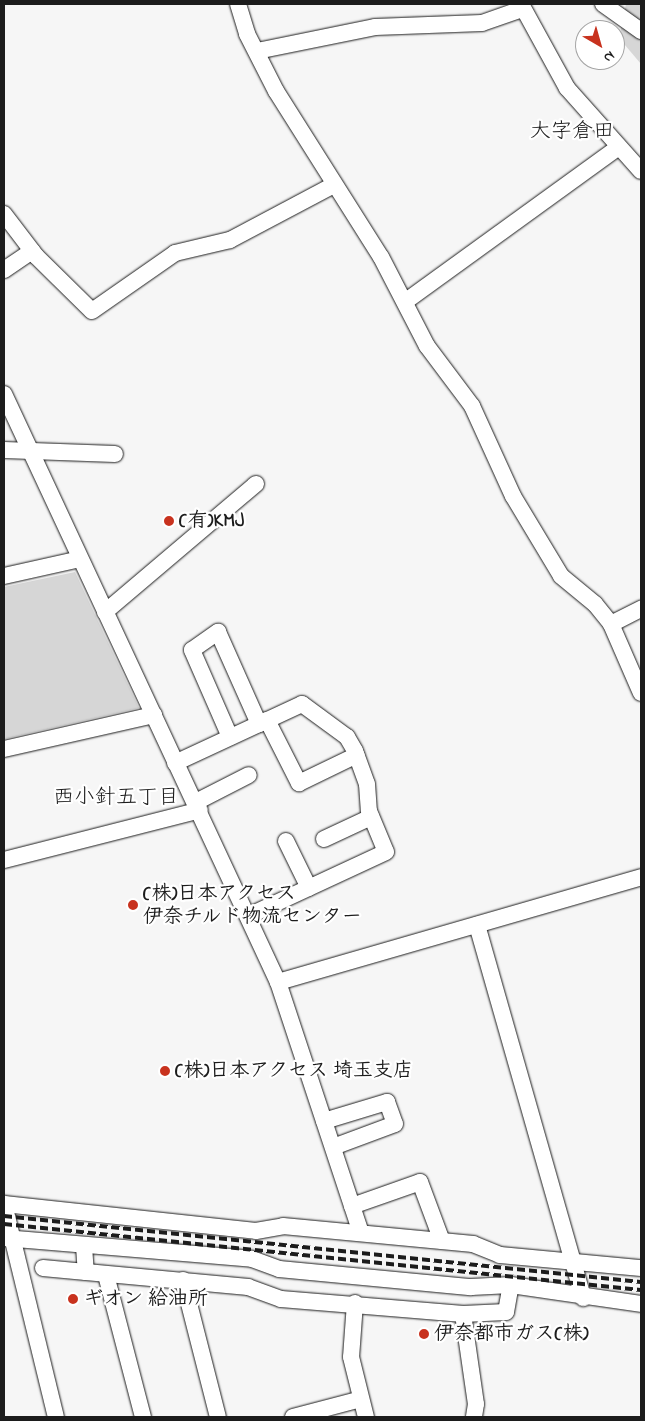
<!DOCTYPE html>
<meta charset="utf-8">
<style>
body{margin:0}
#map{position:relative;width:645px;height:1421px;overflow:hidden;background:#f6f6f6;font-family:"Indie Flower","Klee One",sans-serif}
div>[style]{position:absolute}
.green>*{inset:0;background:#d6d6d6}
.roads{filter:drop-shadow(0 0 1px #1c1c1c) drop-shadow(0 0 1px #1c1c1c)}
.minor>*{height:16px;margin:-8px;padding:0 8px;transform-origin:8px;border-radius:8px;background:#fff}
.rail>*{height:4px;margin-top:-2px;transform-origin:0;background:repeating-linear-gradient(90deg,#1c1c1c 0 8px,transparent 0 12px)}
.dots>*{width:14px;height:14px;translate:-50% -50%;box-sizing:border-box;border:2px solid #fff;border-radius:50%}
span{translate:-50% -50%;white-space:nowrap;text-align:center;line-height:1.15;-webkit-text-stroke:4.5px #fff;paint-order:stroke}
.poi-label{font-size:20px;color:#1c1c1c;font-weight:700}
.left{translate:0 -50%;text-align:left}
.neighbourhood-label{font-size:21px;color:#1c1c1c}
.frame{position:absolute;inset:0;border:5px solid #1c1c1c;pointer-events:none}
.north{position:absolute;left:575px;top:20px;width:50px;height:50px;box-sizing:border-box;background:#fff;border:1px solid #a4a4a4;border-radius:50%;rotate:142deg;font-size:14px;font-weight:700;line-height:20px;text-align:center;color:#1c1c1c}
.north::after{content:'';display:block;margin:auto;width:18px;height:22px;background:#c8321e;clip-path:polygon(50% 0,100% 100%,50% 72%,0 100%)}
</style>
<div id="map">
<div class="green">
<div style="clip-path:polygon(626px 4px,641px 4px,641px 64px,619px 38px)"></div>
<div style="clip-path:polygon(75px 572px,139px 708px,4px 739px,4px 587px)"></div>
</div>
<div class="roads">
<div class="minor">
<div style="left:238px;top:4px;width:31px;rotate:73deg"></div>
<div style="left:247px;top:34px;width:64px;rotate:63deg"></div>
<div style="left:276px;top:91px;width:196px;rotate:57.7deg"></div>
<div style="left:381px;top:257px;width:100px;rotate:62.7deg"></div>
<div style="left:427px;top:346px;width:75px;rotate:53.1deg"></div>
<div style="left:472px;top:406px;width:99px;rotate:65.5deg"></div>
<div style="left:513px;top:496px;width:93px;rotate:59deg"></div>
<div style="left:561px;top:576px;width:44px;rotate:39.5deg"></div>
<div style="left:595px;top:604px;width:26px;rotate:51deg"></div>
<div style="left:611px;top:624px;width:75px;rotate:66.5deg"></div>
<div style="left:521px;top:4px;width:96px;rotate:61.3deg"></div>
<div style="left:567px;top:88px;width:111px;rotate:48.3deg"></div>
<div style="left:603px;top:4px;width:47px;rotate:35.4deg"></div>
<div style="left:257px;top:51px;width:120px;rotate:-11.5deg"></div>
<div style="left:375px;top:27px;width:107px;rotate:-2.1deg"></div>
<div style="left:482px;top:23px;width:42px;rotate:-19.3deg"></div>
<div style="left:4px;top:214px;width:53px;rotate:52.7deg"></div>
<div style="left:36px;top:256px;width:78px;rotate:44.5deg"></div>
<div style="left:92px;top:311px;width:101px;rotate:-34.9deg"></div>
<div style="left:175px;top:253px;width:57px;rotate:-13.3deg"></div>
<div style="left:230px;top:240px;width:115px;rotate:-27.9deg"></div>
<div style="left:4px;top:270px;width:34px;rotate:-34deg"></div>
<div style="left:406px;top:301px;width:261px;rotate:-35.9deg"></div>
<div style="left:4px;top:394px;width:649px;rotate:65.02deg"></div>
<div style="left:278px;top:982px;width:264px;rotate:71.7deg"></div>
<div style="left:4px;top:450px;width:111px;rotate:2.1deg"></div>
<div style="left:4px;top:576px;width:78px;rotate:-12.6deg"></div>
<div style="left:105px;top:612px;width:198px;rotate:-40.3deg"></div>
<div style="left:611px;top:624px;width:34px;rotate:-27deg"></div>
<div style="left:267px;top:720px;width:71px;rotate:63.1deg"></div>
<div style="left:299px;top:783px;width:64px;rotate:-25.8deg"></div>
<div style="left:230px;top:737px;width:95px;rotate:-113.6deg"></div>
<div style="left:192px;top:650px;width:32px;rotate:-35deg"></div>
<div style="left:218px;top:632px;width:101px;rotate:66deg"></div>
<div style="left:4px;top:749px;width:154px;rotate:-12.8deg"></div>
<div style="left:175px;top:763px;width:140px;rotate:-24.9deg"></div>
<div style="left:302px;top:704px;width:56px;rotate:36.3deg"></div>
<div style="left:347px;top:737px;width:16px;rotate:60deg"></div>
<div style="left:355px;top:751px;width:35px;rotate:70deg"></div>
<div style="left:367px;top:784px;width:27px;rotate:86deg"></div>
<div style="left:369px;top:811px;width:44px;rotate:67.5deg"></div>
<div style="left:386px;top:852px;width:152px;rotate:155.1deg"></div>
<div style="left:196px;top:802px;width:59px;rotate:-27deg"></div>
<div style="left:324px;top:839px;width:52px;rotate:-25.1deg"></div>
<div style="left:286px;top:841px;width:52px;rotate:63.9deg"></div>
<div style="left:4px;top:860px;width:202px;rotate:-14.3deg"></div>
<div style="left:477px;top:925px;width:388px;rotate:74.1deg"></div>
<div style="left:278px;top:982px;width:378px;rotate:-16.1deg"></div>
<div style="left:324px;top:1121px;width:66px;rotate:-16.8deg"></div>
<div style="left:387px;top:1102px;width:23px;rotate:70deg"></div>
<div style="left:395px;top:1124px;width:66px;rotate:159.6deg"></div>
<div style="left:4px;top:1204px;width:253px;rotate:6.1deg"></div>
<div style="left:256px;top:1231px;width:27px;rotate:-10deg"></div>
<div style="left:283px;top:1226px;width:191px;rotate:5.4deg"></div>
<div style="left:473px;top:1244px;width:29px;rotate:22deg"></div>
<div style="left:500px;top:1255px;width:142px;rotate:5.3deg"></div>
<div style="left:4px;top:1204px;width:219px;rotate:76.3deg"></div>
<div style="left:352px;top:1206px;width:72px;rotate:-19.4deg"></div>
<div style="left:420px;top:1182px;width:63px;rotate:69.6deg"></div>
<div style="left:4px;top:1238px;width:249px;rotate:4.8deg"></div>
<div style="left:252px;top:1259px;width:29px;rotate:20deg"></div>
<div style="left:279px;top:1269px;width:193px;rotate:5.4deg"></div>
<div style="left:471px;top:1287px;width:40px;rotate:-2.9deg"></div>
<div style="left:511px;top:1285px;width:131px;rotate:8.3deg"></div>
<div style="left:84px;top:1246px;width:26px;rotate:86deg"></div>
<div style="left:86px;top:1272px;width:163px;rotate:5.3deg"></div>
<div style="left:248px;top:1287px;width:35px;rotate:20deg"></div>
<div style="left:281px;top:1299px;width:183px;rotate:4.7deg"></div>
<div style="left:463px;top:1314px;width:43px;rotate:-2.7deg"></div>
<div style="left:506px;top:1312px;width:27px;rotate:-80deg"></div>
<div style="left:43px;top:1268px;width:43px;rotate:5.3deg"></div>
<div style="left:106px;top:1275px;width:147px;rotate:75.4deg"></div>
<div style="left:183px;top:1280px;width:141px;rotate:75.7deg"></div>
<div style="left:355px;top:1303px;width:54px;rotate:94.2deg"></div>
<div style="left:351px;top:1357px;width:62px;rotate:76deg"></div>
<div style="left:463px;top:1314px;width:91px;rotate:81.8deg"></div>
<div style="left:476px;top:1404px;width:13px;rotate:99deg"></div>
<div style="left:293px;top:1417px;width:70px;rotate:-14.8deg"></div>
</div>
</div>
<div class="rail">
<div style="left:4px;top:1216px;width:640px;rotate:5.92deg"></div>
<div style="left:4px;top:1224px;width:640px;rotate:5.92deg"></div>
</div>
<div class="dots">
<div style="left:169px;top:521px;background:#c8321e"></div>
<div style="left:133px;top:905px;background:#c8321e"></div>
<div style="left:165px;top:1071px;background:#c8321e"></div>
<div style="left:73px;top:1299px;background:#c8321e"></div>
<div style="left:424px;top:1334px;background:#c8321e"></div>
</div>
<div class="poi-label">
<span class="left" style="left:179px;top:521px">(有)KMJ</span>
<span class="left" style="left:143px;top:906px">(株)日本アクセス<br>伊奈チルド物流センター</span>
<span class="left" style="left:175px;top:1071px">(株)日本アクセス 埼玉支店</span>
<span class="left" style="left:83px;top:1299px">ギオン 給油所</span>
<span class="left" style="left:434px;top:1334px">伊奈都市ガス(株)</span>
</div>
<div class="neighbourhood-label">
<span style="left:572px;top:132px">大字倉田</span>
<span style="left:116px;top:798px">西小針五丁目</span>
</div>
<div class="frame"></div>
<div class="north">N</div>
</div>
